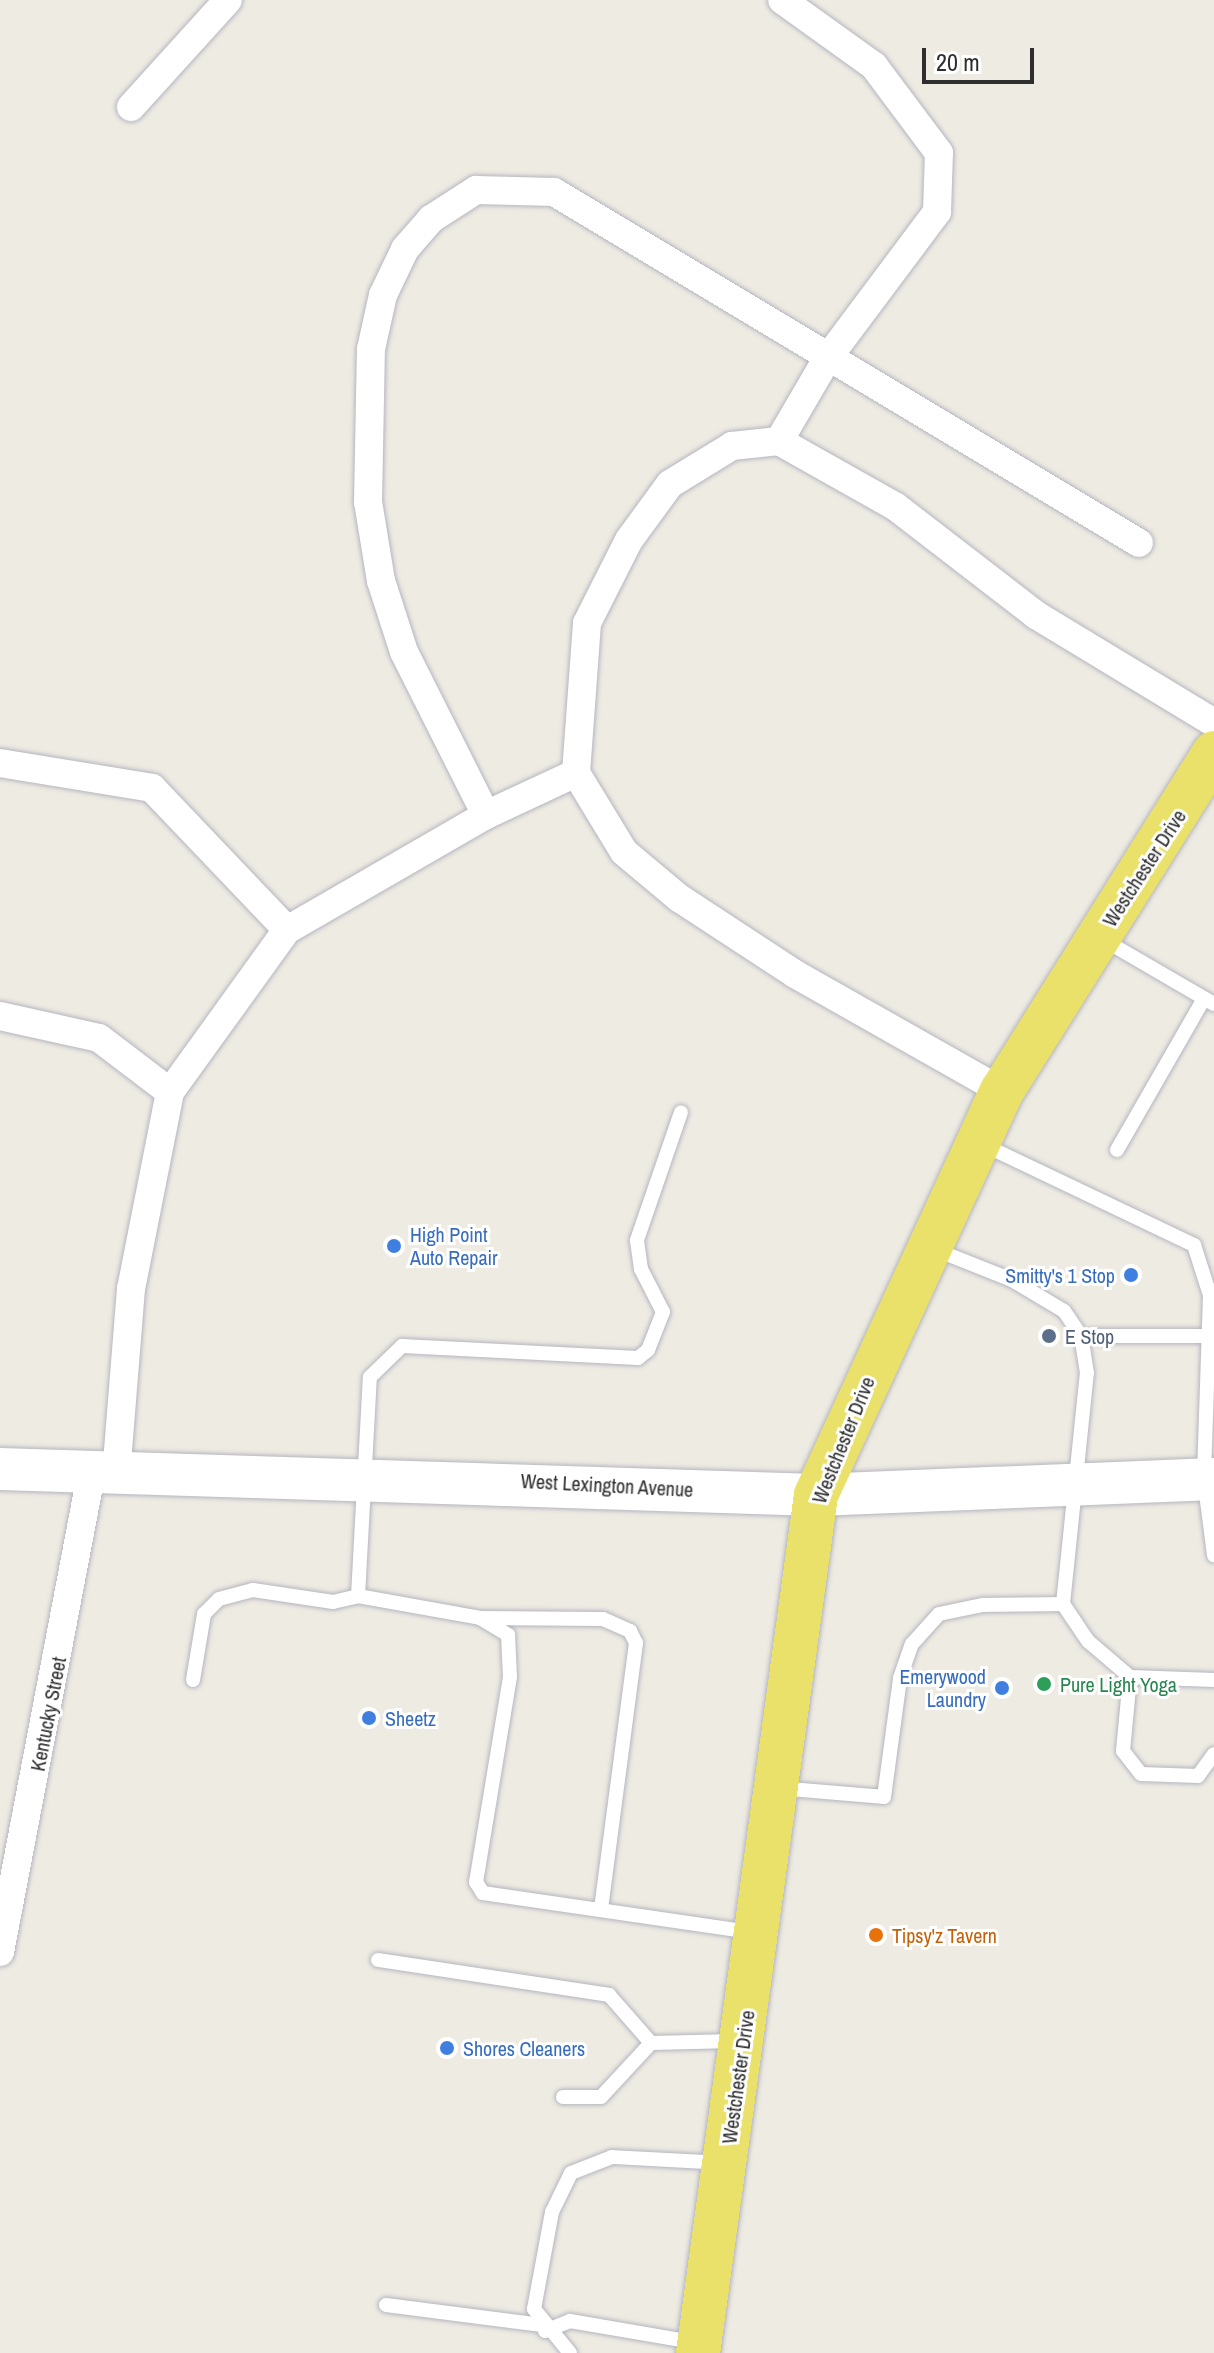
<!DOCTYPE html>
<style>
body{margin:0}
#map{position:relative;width:1214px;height:2353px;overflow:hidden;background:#eeebe2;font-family:"Archivo Narrow",sans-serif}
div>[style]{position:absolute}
.roads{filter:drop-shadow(0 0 2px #b5b5c0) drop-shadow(0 0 2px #b5b5c0)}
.lane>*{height:14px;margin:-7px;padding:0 7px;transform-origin:7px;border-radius:7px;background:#fff}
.street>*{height:28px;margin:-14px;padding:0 14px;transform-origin:14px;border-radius:14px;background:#fff}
.secondary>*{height:42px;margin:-21px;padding:0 21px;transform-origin:21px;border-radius:21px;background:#fff}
.primary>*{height:44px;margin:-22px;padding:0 22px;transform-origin:22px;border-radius:22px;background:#eae16b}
.dots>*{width:22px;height:22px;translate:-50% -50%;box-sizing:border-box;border:4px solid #fff;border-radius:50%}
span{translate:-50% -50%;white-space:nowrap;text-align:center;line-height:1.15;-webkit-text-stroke:6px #fff;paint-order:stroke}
.street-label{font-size:20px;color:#2e2e2e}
.shop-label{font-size:20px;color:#366cbe}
.left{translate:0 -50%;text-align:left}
.right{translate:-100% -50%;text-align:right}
.service-label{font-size:20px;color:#4e5e75}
.leisure-label{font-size:20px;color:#27864d}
.food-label{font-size:20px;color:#c56008}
.scale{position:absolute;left:922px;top:48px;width:112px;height:36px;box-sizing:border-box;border:4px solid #2e2e2e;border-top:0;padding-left:10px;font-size:24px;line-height:28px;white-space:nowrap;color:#2e2e2e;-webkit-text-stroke:6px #fff;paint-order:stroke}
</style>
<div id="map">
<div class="roads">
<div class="lane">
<div style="left:1104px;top:940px;width:127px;rotate:30.2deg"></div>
<div style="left:982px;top:1144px;width:235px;rotate:25.5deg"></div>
<div style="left:1194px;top:1245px;width:52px;rotate:72.3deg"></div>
<div style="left:1210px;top:1295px;width:183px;rotate:91.9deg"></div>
<div style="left:1204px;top:1478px;width:78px;rotate:82.6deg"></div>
<div style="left:1117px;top:1150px;width:174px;rotate:-60.1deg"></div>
<div style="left:1081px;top:1336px;width:129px"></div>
<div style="left:358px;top:1596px;width:124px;rotate:10.2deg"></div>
<div style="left:480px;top:1618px;width:33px;rotate:31deg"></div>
<div style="left:508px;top:1635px;width:42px;rotate:87.3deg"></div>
<div style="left:510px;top:1677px;width:208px;rotate:99.4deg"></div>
<div style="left:476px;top:1882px;width:13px;rotate:58deg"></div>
<div style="left:483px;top:1893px;width:271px;rotate:8.3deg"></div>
<div style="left:1063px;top:1604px;width:45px;rotate:56deg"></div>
<div style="left:1088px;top:1641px;width:55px;rotate:40.6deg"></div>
<div style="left:1130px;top:1677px;width:74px;rotate:95.4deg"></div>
<div style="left:1123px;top:1751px;width:29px;rotate:52deg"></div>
<div style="left:1141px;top:1774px;width:57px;rotate:2deg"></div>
<div style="left:1198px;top:1776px;width:27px;rotate:-54deg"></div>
<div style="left:480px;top:1618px;width:123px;rotate:0.5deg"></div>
<div style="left:603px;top:1619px;width:30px;rotate:24deg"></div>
<div style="left:630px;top:1631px;width:13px;rotate:63deg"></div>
<div style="left:636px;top:1643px;width:269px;rotate:97.5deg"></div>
<div style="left:1130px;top:1677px;width:84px;rotate:2deg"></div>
<div style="left:193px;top:1680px;width:67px;rotate:-80.5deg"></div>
<div style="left:204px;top:1614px;width:21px;rotate:-45deg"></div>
<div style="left:219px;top:1599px;width:35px;rotate:-15deg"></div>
<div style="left:253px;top:1590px;width:81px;rotate:8.5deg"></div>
<div style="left:333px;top:1602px;width:26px;rotate:-13deg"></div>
<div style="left:358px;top:1596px;width:219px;rotate:-86.9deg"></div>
<div style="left:370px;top:1377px;width:45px;rotate:-44.1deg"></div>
<div style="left:402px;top:1346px;width:236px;rotate:2.9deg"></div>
<div style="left:638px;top:1358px;width:13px;rotate:-39deg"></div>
<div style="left:648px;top:1350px;width:41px;rotate:-68.5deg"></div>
<div style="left:663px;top:1312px;width:48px;rotate:-117.1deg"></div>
<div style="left:641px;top:1269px;width:29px;rotate:-98deg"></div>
<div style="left:637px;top:1240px;width:135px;rotate:-71deg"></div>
<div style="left:779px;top:1788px;width:105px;rotate:4.9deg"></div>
<div style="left:884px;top:1797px;width:120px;rotate:-82.3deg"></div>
<div style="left:900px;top:1678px;width:36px;rotate:-71deg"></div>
<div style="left:912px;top:1644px;width:40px;rotate:-48deg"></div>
<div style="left:939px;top:1614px;width:45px;rotate:-11.6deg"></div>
<div style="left:983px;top:1605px;width:80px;rotate:-0.7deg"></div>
<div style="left:1063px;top:1604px;width:232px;rotate:-84.1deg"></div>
<div style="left:1087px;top:1373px;width:37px;rotate:-99deg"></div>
<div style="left:1081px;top:1336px;width:30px;rotate:-124deg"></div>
<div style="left:1064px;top:1311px;width:61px;rotate:-149.2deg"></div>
<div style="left:1012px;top:1280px;width:84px;rotate:-158.3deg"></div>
<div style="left:378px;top:1960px;width:234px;rotate:8.6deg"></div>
<div style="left:609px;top:1995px;width:64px;rotate:48.8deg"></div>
<div style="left:563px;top:2097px;width:38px"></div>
<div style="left:601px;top:2097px;width:74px;rotate:-47.2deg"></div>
<div style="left:651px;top:2043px;width:84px;rotate:-1.4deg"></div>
<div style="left:386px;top:2305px;width:157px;rotate:7.3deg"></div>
<div style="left:545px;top:2331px;width:27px;rotate:-22deg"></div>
<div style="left:570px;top:2321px;width:125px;rotate:9.7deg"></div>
<div style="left:570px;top:2353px;width:57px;rotate:-129.3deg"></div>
<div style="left:534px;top:2309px;width:99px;rotate:-79.5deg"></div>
<div style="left:552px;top:2212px;width:43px;rotate:-64deg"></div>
<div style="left:571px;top:2173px;width:44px;rotate:-21.3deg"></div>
<div style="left:612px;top:2157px;width:110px;rotate:3.1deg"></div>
</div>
<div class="street">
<div style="left:131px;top:107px;width:144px;rotate:-47.8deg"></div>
<div style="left:779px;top:441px;width:95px;rotate:-59.7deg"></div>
<div style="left:827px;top:359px;width:184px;rotate:-53.2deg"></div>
<div style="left:937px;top:212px;width:59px;rotate:-88.1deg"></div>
<div style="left:939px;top:153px;width:109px;rotate:-126.8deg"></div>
<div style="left:874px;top:66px;width:113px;rotate:-144.3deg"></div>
<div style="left:0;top:763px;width:154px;rotate:9.3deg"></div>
<div style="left:152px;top:788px;width:196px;rotate:46.4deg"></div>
<div style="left:287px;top:930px;width:230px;rotate:-30deg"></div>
<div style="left:486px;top:815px;width:99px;rotate:-25deg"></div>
<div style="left:576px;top:773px;width:150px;rotate:-85.8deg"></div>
<div style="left:587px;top:623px;width:93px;rotate:-63.2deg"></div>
<div style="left:629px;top:540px;width:69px;rotate:-53.8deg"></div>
<div style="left:670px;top:484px;width:73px;rotate:-31.5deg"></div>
<div style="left:732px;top:446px;width:47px;rotate:-6.1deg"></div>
<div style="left:779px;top:441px;width:134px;rotate:29.4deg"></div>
<div style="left:896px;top:507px;width:177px;rotate:37.6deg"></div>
<div style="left:1036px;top:615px;width:208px;rotate:31.2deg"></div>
<div style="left:576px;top:773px;width:92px;rotate:58.7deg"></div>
<div style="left:624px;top:852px;width:72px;rotate:39.9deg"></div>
<div style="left:679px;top:898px;width:139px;rotate:33.2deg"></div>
<div style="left:795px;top:974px;width:238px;rotate:29.5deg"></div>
<div style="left:486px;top:815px;width:182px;rotate:-116.7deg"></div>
<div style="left:404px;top:652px;width:75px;rotate:-107.9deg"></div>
<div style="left:381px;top:581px;width:80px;rotate:-99.3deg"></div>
<div style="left:368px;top:502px;width:153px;rotate:-88.9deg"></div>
<div style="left:371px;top:349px;width:55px;rotate:-77.5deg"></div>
<div style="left:383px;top:295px;width:51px;rotate:-64.4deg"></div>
<div style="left:405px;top:249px;width:40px;rotate:-49deg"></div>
<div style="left:431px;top:219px;width:54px;rotate:-32.8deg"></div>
<div style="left:476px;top:190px;width:78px;rotate:1.5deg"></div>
<div style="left:554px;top:192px;width:682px;rotate:30.96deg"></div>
<div style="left:0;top:1016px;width:101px;rotate:12.5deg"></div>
<div style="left:99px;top:1038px;width:89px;rotate:37.3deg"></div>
<div style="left:116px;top:1475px;width:187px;rotate:-85.4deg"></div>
<div style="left:131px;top:1289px;width:201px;rotate:-78.8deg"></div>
<div style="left:170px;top:1092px;width:200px;rotate:-54.2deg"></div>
<div style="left:0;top:1952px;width:486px;rotate:-79.2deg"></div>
</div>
<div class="secondary">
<div style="left:0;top:1469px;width:816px;rotate:1.82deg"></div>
<div style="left:816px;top:1495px;width:398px;rotate:-2.3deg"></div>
</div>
<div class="primary">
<div style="left:698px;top:2353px;width:866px;rotate:-82.17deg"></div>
<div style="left:816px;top:1495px;width:445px;rotate:-65.3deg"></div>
<div style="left:1002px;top:1091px;width:399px;rotate:-57.9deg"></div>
</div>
</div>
<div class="dots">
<div style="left:394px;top:1246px;background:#3f7fe0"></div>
<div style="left:1131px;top:1275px;background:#3f7fe0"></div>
<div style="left:1049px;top:1336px;background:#5c6f8a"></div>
<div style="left:1044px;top:1684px;background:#2e9e5b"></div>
<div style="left:1002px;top:1688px;background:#3f7fe0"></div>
<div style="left:369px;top:1718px;background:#3f7fe0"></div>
<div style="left:876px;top:1935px;background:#e8710a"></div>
<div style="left:447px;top:2048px;background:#3f7fe0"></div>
</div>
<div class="street-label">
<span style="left:1144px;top:868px;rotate:-57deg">Westchester Drive</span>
<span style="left:843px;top:1440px;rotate:-68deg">Westchester Drive</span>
<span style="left:607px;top:1485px;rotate:3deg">West Lexington Avenue</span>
<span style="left:48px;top:1714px;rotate:-79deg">Kentucky Street</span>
<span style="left:738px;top:2077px;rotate:-82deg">Westchester Drive</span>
</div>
<div class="shop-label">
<span class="left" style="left:410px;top:1246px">High Point<br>Auto Repair</span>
<span class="right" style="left:1115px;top:1275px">Smitty's 1 Stop</span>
<span class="right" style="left:986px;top:1688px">Emerywood<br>Laundry</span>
<span class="left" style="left:385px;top:1718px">Sheetz</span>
<span class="left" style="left:463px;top:2048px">Shores Cleaners</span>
</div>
<div class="service-label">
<span class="left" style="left:1065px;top:1336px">E Stop</span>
</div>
<div class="leisure-label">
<span class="left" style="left:1060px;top:1684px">Pure Light Yoga</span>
</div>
<div class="food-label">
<span class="left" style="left:892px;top:1935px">Tipsy'z Tavern</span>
</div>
<div class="scale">20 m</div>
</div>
